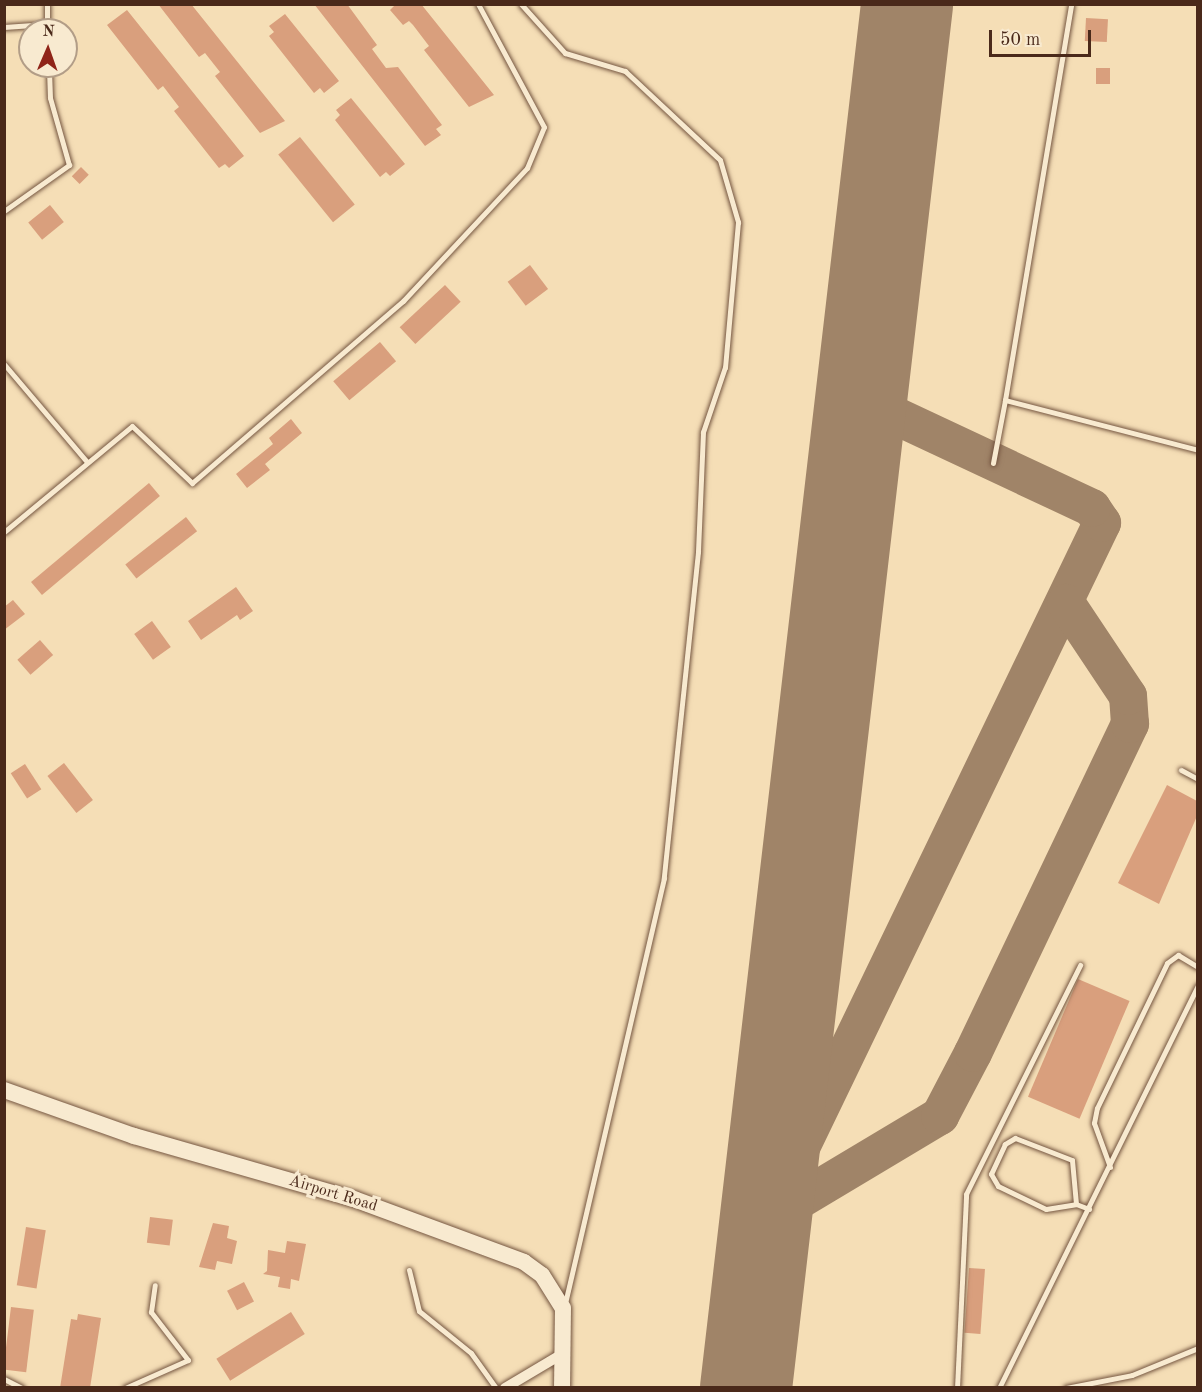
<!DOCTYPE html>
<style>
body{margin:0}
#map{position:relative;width:1202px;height:1392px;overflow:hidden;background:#f5deb6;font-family:"Old Standard TT",serif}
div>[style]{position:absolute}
.taxiway>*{height:38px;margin:-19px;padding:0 19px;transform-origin:19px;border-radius:19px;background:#a08468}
.runway>*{height:92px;margin:-46px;padding:0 46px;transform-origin:46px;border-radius:46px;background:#a08468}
.building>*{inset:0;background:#d99f7d;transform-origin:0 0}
.roads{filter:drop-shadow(0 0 2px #755641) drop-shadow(0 0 2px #755641)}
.service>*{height:5px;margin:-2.5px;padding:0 2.5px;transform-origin:2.5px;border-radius:2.5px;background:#f8ead0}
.minor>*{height:10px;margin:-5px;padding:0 5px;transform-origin:5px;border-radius:5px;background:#f8ead0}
.secondary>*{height:16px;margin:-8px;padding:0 8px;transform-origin:8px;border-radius:8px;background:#f8ead0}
span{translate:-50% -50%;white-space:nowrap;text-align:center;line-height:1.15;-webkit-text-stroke:6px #f8ead0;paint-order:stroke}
.street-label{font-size:16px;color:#4a291a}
.frame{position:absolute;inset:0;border:6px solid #4a291a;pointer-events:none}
.north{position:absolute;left:18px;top:18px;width:60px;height:60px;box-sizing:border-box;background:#f8ead0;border:2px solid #b29d87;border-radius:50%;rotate:2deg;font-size:16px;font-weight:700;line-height:24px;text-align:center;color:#4a291a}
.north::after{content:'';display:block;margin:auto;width:21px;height:27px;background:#8f2418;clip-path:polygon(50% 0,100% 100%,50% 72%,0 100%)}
.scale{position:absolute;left:989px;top:30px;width:102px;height:27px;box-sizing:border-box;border:3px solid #4a291a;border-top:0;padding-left:8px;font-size:18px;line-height:21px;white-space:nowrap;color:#4a291a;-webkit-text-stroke:4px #f8ead0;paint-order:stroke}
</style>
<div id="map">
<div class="taxiway">
<div style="left:766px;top:1220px;width:774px;rotate:-64.26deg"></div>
<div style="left:1102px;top:523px;width:18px;rotate:-124deg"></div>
<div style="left:1092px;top:508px;width:255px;rotate:-154.9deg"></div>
<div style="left:766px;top:1220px;width:203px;rotate:-30.9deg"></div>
<div style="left:940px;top:1116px;width:71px;rotate:-62.4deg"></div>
<div style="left:973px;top:1053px;width:365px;rotate:-64.5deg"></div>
<div style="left:1130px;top:724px;width:28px;rotate:-94deg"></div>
<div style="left:1128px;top:696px;width:112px;rotate:-123.7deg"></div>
</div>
<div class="runway">
<div style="left:746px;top:1388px;width:1393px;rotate:-83.36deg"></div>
</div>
<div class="building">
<div style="clip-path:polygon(158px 4px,191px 4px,285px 121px,260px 133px,215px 76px,220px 72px,205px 53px,199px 57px)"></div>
<div style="clip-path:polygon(314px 4px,347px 4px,377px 45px,372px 49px,386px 68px,398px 67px,442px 125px,436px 129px,441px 135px,425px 146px)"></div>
<div style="clip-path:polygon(396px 4px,421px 4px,494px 95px,469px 107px,424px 50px,429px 46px,413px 25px,409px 21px,403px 25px,390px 10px)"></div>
<div style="clip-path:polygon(127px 10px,244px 156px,229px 168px,225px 164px,219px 168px,174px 111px,179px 107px,163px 86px,158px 90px,107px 25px)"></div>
<div style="clip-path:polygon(285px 14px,339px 81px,324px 93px,320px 88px,314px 93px,269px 36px,274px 32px,269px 26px)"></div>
<div style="left:1086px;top:18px;width:22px;height:23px;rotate:3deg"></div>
<div style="left:1096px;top:68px;width:14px;height:16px"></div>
<div style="clip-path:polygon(351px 98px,405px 164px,390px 176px,386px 172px,380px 177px,335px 120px,340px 115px,336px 110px)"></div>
<div style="left:300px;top:137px;width:87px;height:28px;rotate:51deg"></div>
<div style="left:81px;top:167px;width:11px;height:13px;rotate:45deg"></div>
<div style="left:50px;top:205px;width:22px;height:28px;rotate:51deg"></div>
<div style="left:530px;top:265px;width:30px;height:28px;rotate:53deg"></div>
<div style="left:445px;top:285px;width:23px;height:62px;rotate:47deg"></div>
<div style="left:380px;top:342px;width:25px;height:61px;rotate:50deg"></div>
<div style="clip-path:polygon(291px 419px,302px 433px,265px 464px,270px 470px,247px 488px,236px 474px,273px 444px,269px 438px)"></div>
<div style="left:149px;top:483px;width:17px;height:154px;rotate:50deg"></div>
<div style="left:186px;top:517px;width:18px;height:77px;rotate:52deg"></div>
<div style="clip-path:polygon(236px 587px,253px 611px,240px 620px,237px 615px,201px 640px,188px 621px)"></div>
<div style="clip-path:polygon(13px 600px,25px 614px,4px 630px,4px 607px)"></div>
<div style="left:152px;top:621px;width:32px;height:22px;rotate:54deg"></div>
<div style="left:40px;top:640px;width:20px;height:30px;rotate:49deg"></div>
<div style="left:64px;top:763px;width:47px;height:21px;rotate:52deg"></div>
<div style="left:25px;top:764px;width:30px;height:17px;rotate:57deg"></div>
<div style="clip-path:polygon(1167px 785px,1197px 801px,1197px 816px,1159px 904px,1118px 883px)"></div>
<div style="left:1078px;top:979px;width:56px;height:128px;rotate:23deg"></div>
<div style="left:150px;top:1217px;width:23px;height:26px;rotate:7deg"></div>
<div style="clip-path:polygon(213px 1223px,229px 1226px,227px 1238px,237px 1241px,232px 1264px,217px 1261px,215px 1270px,199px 1267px)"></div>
<div style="left:26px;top:1227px;width:20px;height:59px;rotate:9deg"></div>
<div style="clip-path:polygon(287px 1241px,306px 1244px,299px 1281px,291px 1279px,290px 1289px,278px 1287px,280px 1277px,263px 1274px,267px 1271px,268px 1250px,285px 1253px)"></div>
<div style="left:969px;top:1268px;width:16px;height:65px;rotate:4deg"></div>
<div style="left:244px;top:1282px;width:22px;height:19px;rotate:63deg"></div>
<div style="left:11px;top:1307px;width:23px;height:63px;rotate:7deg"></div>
<div style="left:291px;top:1312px;width:26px;height:88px;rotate:58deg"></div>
<div style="clip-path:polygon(78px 1314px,101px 1318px,90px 1388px,60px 1388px,71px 1319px,77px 1320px)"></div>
</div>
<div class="roads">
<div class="service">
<div style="left:47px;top:4px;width:26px;rotate:90deg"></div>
<div style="left:521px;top:4px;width:66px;rotate:48.1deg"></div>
<div style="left:565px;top:53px;width:63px;rotate:16.7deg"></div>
<div style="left:625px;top:71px;width:130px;rotate:43.1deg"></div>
<div style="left:720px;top:160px;width:65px;rotate:73.8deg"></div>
<div style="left:738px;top:222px;width:146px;rotate:95.1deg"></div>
<div style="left:725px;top:367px;width:69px;rotate:108.7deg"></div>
<div style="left:703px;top:432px;width:120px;rotate:92.4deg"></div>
<div style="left:698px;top:552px;width:328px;rotate:96deg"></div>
<div style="left:664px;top:878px;width:435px;rotate:103.1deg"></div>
<div style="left:4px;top:27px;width:43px;rotate:-4deg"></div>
<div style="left:4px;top:211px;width:80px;rotate:-35.3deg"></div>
<div style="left:69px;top:165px;width:70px;rotate:-105.8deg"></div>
<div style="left:50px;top:98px;width:32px;rotate:-92deg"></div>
<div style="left:4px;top:364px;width:128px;rotate:49.7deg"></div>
<div style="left:1005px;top:400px;width:401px;rotate:-80.5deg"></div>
<div style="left:993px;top:463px;width:64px;rotate:-79.2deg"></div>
<div style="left:1005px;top:400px;width:199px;rotate:14.5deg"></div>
<div style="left:4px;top:532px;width:166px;rotate:-39.6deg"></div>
<div style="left:132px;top:426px;width:83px;rotate:43.5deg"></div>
<div style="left:192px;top:483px;width:279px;rotate:-40.8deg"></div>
<div style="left:403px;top:301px;width:182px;rotate:-47deg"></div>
<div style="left:527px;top:168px;width:44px;rotate:-67.5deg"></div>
<div style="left:544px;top:127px;width:140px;rotate:-118.2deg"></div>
<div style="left:1181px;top:770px;width:19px;rotate:28deg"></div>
<div style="left:1110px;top:1167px;width:47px;rotate:-110deg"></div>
<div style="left:1094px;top:1123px;width:15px;rotate:-79deg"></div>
<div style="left:1097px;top:1108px;width:161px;rotate:-64.2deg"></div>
<div style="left:1167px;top:963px;width:14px;rotate:-36deg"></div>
<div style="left:1178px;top:955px;width:23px;rotate:31deg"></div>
<div style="left:1076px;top:1204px;width:44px;rotate:-95.2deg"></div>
<div style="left:1072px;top:1160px;width:61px;rotate:-158.9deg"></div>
<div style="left:1015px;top:1138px;width:12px;rotate:149deg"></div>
<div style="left:1005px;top:1144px;width:33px;rotate:115deg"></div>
<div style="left:991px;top:1174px;width:14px;rotate:60deg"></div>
<div style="left:998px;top:1186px;width:53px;rotate:25.6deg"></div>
<div style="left:1046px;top:1209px;width:30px;rotate:-9deg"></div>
<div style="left:1076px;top:1204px;width:14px;rotate:21deg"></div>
<div style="left:409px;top:1270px;width:42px;rotate:76.3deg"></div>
<div style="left:419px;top:1311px;width:67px;rotate:38.9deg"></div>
<div style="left:471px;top:1353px;width:43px;rotate:54.5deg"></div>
<div style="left:4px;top:1379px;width:20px;rotate:27deg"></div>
<div style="left:125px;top:1388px;width:69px;rotate:-24deg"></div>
<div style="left:188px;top:1360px;width:61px;rotate:-127.6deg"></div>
<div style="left:151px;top:1312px;width:27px;rotate:-82deg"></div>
<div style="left:957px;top:1388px;width:194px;rotate:-87.3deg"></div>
<div style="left:966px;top:1194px;width:256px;rotate:-63.5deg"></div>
<div style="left:999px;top:1388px;width:449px;rotate:-63.7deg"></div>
<div style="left:1066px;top:1388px;width:67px;rotate:-11.1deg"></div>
<div style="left:1132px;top:1375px;width:71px;rotate:-22.2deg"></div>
</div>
<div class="minor">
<div style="left:505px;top:1388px;width:66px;rotate:-30.8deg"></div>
</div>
<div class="secondary">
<div style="left:4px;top:1090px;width:138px;rotate:19.5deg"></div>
<div style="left:134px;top:1136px;width:229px;rotate:16deg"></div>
<div style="left:354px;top:1199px;width:181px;rotate:20.3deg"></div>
<div style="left:524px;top:1262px;width:22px;rotate:36deg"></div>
<div style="left:542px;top:1275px;width:39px;rotate:58deg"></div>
<div style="left:563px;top:1308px;width:80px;rotate:90.7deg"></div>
</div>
</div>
<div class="street-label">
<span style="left:333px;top:1194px;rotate:17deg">Airport Road</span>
</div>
<div class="frame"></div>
<div class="north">N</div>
<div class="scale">50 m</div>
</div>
